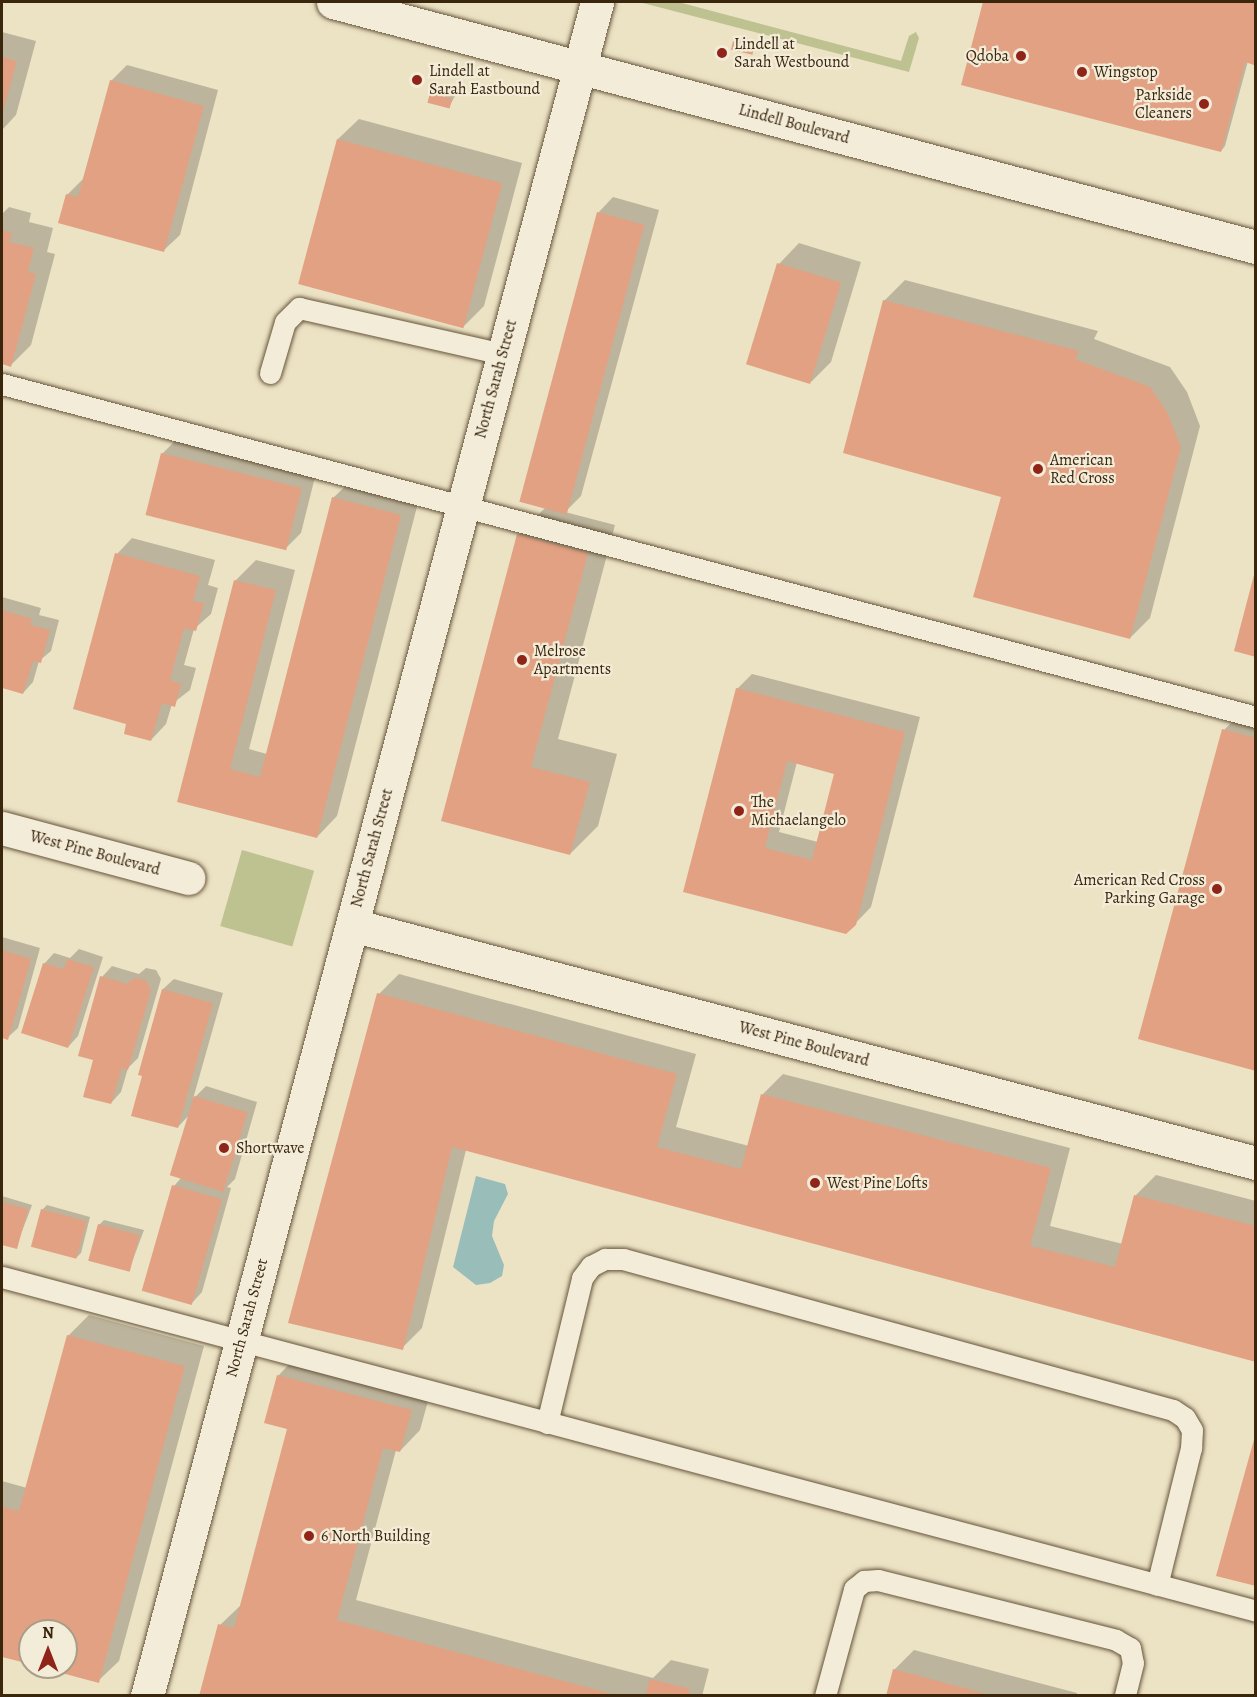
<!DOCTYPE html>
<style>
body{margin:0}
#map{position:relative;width:1257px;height:1697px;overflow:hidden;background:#ece2c4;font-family:Alegreya,serif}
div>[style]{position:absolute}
.green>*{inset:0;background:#bec190;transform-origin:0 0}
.water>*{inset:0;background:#99bdb9}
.shadow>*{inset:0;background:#0003}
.building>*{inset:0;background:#e3a183;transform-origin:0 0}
.roads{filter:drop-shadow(0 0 2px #66553b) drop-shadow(0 0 2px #66553b)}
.lane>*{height:21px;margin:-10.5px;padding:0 10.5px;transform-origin:10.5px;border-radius:10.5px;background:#f3ecd9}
.street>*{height:33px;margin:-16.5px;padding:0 16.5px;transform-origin:16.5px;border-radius:16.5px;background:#f3ecd9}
.secondary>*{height:33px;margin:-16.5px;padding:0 16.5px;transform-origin:16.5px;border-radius:16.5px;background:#f3ecd9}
.dots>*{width:16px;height:16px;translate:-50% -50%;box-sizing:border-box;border:3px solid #f3ecd9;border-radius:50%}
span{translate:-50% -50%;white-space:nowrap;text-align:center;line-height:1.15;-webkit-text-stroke:4.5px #f3ecd9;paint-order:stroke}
.poi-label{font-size:16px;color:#3a260d}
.left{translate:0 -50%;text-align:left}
.right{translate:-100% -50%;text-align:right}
.street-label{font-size:16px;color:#3a260d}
.frame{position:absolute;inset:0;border:3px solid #3a260d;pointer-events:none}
.north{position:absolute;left:18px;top:1619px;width:60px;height:60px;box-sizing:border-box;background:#f3ecd9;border:2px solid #a99d87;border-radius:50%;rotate:0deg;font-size:16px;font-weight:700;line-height:24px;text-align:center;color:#3a260d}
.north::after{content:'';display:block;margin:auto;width:21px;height:27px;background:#8f2418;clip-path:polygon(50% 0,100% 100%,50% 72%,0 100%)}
</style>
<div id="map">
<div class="green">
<div style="clip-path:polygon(639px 2px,678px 2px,901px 61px,909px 36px,916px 32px,919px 38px,909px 72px)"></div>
<div style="left:242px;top:850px;width:75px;height:79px;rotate:16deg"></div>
</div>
<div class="water">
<div style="clip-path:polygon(476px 1176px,505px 1184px,508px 1194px,494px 1221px,492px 1236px,504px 1265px,502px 1276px,490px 1283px,476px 1285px,453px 1267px)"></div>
</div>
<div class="shadow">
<div style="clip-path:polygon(985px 2px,1256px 2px,1256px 61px,1248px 61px,1225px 146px,1221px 151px,963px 84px)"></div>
<div style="clip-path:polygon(2px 32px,36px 41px,16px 115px,2px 130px)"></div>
<div style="clip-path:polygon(739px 37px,758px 41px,751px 54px,734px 42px)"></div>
<div style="clip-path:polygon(127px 65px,218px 90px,180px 235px,164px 250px,67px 195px,83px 179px,111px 81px)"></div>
<div style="clip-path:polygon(437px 89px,456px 94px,449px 107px,432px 94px)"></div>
<div style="clip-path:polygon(359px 119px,522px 163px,484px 306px,464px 326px,303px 284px,338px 139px)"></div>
<div style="clip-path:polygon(613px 197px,659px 210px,581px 496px,565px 512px,615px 525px,558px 739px,617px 754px,598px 826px,570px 854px,442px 820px,518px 535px,546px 507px,598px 213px)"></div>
<div style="clip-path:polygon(9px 207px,31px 213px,29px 222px,53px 228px,47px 252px,55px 254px,31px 345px,11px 365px,2px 362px,2px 214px)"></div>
<div style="clip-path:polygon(799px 243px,861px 262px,831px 362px,811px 382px,779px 264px)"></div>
<div style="clip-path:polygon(905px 280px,1098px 331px,1094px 339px,1170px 367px,1187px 392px,1200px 426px,1150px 618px,1130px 638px,1003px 496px,884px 301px)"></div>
<div style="clip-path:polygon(178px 438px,316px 473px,301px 533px,285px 549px,162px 454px)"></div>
<div style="clip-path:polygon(354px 478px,420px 495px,337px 816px,317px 837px,179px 801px,236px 580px,256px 560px,295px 570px,249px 749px,267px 754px,333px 498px)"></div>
<div style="clip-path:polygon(132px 538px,215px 560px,208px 585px,218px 588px,211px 614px,194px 629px,184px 665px,196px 668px,190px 690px,172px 704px,166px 724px,151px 740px,128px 723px,117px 554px)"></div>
<div style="clip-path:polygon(2px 597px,41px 608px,39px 615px,59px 620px,51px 651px,39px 661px,33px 682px,23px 693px,2px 687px)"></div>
<div style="clip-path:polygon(evenodd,752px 674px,920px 717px,871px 907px,846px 933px,684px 891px,737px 689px,752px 674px,797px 762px,836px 773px,818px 842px,779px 832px,797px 762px)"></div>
<div style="clip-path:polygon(1244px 710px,1256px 713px,1256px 1070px,1224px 730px)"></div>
<div style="clip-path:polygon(2px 937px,40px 948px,18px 1028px,7px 1038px,2px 1037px)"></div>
<div style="clip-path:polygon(79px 949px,103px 957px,78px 1036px,68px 1047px,44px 964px,54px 953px,70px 958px)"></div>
<div style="clip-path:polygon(112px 966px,139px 974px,146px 968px,156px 970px,161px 979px,138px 1058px,128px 1068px,121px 1092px,111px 1103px,95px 1059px,102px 977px)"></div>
<div style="clip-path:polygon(399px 974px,696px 1054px,676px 1127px,749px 1146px,763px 1094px,783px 1074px,1070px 1148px,1050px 1226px,1123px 1244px,1136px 1195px,1156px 1175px,1256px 1201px,1256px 1361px,466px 1150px,422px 1328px,402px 1348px,379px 994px)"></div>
<div style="clip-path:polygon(174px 979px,223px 993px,193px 1099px,206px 1086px,257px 1102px,235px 1179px,227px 1187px,231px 1188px,202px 1292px,192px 1303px,174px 1186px,182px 1177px,190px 1114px,178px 1127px,144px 1075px,140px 1074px,163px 989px)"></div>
<div style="clip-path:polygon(2px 1196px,32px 1205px,16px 1247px,2px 1243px)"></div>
<div style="clip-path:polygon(47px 1205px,90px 1217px,81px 1253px,76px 1258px,42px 1210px)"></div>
<div style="clip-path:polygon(104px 1220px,144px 1230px,129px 1270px,99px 1225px)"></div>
<div style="clip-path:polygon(89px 1315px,204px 1346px,119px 1661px,98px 1681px,46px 1667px,66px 1667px,66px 1631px,30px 1631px,30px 1663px,2px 1655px,2px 1481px,27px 1488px,68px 1336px)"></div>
<div style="clip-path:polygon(298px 1355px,431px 1390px,420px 1430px,400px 1451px,396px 1450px,356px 1600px,653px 1678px,671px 1660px,709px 1669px,702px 1696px,201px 1696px,220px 1625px,241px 1605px,288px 1428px,278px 1376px)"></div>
<div style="clip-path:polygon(914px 1650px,1077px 1693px,1077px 1696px,887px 1696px,894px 1670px)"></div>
</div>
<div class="building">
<div style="clip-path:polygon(983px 2px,1256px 2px,1256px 60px,1254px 65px,1245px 62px,1221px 152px,961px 85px)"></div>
<div style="left:733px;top:41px;width:22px;height:9px;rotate:13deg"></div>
<div style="clip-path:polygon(2px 57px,17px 61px,2px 115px)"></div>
<div style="clip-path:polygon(110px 80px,204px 106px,164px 252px,58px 223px,66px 194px,78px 197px)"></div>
<div style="left:430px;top:93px;width:23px;height:10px;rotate:15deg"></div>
<div style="left:337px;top:139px;width:171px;height:150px;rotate:15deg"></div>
<div style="left:597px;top:212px;width:49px;height:300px;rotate:15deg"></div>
<div style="clip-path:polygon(2px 230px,12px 233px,9px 242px,34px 248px,28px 272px,36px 274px,11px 367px,2px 364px)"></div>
<div style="left:777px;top:263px;width:67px;height:106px;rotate:17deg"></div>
<div style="clip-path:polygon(883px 300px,1079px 351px,1075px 359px,1150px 387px,1167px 412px,1181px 447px,1130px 639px,973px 597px,1001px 497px,843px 453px)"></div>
<div style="left:161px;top:453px;width:145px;height:64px;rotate:14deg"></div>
<div style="clip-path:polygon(332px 497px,401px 515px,317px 838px,177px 802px,234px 580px,276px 590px,230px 769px,260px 777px)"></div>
<div style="clip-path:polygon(517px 534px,588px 553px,531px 767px,590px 782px,570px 855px,441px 821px)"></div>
<div style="clip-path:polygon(115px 553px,200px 576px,193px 601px,204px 603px,196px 631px,184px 628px,170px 680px,181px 684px,175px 707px,162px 703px,151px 741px,124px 734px,126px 724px,73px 709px)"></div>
<div style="clip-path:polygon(1255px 571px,1256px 571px,1256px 657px,1234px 651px)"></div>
<div style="clip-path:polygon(2px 610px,32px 619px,30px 625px,50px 630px,41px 663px,33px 661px,23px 694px,2px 688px)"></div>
<div style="clip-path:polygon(evenodd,736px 688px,905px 732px,856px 925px,846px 934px,683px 892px,736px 688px,787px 761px,834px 774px,812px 860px,765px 848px,787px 761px)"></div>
<div style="clip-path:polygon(1222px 729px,1256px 738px,1256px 1071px,1138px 1039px)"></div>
<div style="clip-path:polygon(2px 950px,31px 959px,8px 1040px,2px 1038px)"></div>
<div style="clip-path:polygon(67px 959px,94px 967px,68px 1048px,21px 1033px,43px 963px,64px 969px)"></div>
<div style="clip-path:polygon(100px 976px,127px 984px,134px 978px,146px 980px,151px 990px,128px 1070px,122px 1068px,111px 1104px,83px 1097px,93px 1060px,78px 1056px)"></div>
<div style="clip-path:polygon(162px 989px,213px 1003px,178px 1128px,131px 1116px,142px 1076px,138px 1075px)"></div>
<div style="clip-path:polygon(377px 993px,677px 1074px,657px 1147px,741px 1169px,761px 1094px,1051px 1168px,1030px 1246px,1115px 1267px,1134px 1195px,1256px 1226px,1256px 1362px,452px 1147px,403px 1350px,288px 1323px)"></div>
<div style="left:194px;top:1096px;width:56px;height:83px;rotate:17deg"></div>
<div style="left:172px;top:1185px;width:52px;height:110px;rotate:16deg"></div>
<div style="clip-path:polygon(2px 1202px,28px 1209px,17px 1249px,2px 1245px)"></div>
<div style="left:41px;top:1209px;width:47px;height:39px;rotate:15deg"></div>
<div style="left:98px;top:1224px;width:43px;height:38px;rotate:15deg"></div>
<div style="clip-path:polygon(67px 1335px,185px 1366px,99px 1683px,43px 1668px,66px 1667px,66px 1631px,30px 1631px,30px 1664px,2px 1657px,2px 1507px,19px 1511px)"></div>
<div style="clip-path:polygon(277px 1375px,412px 1410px,400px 1452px,383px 1448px,337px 1620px,619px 1696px,199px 1696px,218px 1624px,234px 1628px,287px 1429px,264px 1423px)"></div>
<div style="clip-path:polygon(1255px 1436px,1256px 1436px,1256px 1586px,1216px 1576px)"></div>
<div style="clip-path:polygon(893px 1669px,990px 1695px,990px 1696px,886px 1696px)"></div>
<div style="clip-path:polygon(650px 1679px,690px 1689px,688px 1696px,645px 1696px)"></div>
</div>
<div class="roads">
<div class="lane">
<div style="left:270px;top:373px;width:53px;rotate:-73.6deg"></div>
<div style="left:285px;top:322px;width:20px;rotate:-45deg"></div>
<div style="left:299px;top:308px;width:209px;rotate:12.7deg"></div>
<div style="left:2px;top:384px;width:1297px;rotate:14.87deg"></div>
<div style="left:2px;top:1277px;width:1298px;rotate:14.91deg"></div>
<div style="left:547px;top:1423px;width:149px;rotate:-76.4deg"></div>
<div style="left:582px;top:1278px;width:15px;rotate:-53deg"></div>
<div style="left:591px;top:1266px;width:16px;rotate:-27deg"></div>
<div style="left:605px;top:1259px;width:18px"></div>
<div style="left:623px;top:1259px;width:570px;rotate:15.35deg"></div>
<div style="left:1173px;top:1410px;width:14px;rotate:34deg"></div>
<div style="left:1185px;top:1418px;width:14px;rotate:60deg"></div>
<div style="left:1192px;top:1430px;width:18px;rotate:93deg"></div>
<div style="left:1191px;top:1448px;width:141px;rotate:103.9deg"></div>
<div style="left:825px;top:1696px;width:111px;rotate:-74.8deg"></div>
<div style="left:854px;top:1589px;width:13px;rotate:-39deg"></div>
<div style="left:864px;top:1581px;width:14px;rotate:-4deg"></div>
<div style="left:878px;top:1580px;width:245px;rotate:14.1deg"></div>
<div style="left:1116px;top:1640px;width:16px;rotate:30deg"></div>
<div style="left:1130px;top:1648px;width:15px;rotate:79deg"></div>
<div style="left:1133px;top:1663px;width:34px;rotate:104deg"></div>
</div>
<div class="street">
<div style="left:2px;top:828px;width:193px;rotate:15deg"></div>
<div style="left:352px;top:925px;width:935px;rotate:14.75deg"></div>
</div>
<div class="secondary">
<div style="left:333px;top:2px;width:955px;rotate:14.87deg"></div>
<div style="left:147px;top:1696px;width:1753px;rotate:-75.12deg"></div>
</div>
</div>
<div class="dots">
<div style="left:722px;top:53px;background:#8f2418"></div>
<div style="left:1021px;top:56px;background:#8f2418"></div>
<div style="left:1082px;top:72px;background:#8f2418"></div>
<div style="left:417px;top:80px;background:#8f2418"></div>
<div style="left:1204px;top:104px;background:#8f2418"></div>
<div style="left:1038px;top:469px;background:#8f2418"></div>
<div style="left:522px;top:660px;background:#8f2418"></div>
<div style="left:739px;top:811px;background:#8f2418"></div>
<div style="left:1217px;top:889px;background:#8f2418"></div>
<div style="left:224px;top:1148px;background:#8f2418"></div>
<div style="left:815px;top:1183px;background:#8f2418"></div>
<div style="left:309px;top:1536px;background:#8f2418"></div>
</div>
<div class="poi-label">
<span class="left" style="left:734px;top:53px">Lindell at<br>Sarah Westbound</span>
<span class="right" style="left:1009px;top:56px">Qdoba</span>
<span class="left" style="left:429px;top:80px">Lindell at<br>Sarah Eastbound</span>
<span class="left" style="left:1094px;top:72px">Wingstop</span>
<span class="right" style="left:1192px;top:104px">Parkside<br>Cleaners</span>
<span class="left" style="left:1050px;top:469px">American<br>Red Cross</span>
<span class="left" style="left:534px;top:660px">Melrose<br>Apartments</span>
<span class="left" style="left:751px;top:811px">The<br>Michaelangelo</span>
<span class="right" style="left:1205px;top:889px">American Red Cross<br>Parking Garage</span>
<span class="left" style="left:236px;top:1148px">Shortwave</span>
<span class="left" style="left:827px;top:1183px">West Pine Lofts</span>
<span class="left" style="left:321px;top:1536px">6 North Building</span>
</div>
<div class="street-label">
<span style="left:794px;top:124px;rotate:15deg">Lindell Boulevard</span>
<span style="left:496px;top:379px;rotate:-75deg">North Sarah Street</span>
<span style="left:372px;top:848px;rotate:-75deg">North Sarah Street</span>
<span style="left:95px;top:853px;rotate:15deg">West Pine Boulevard</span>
<span style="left:804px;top:1044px;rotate:15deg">West Pine Boulevard</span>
<span style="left:247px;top:1318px;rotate:-75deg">North Sarah Street</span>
</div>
<div class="frame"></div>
<div class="north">N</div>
</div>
